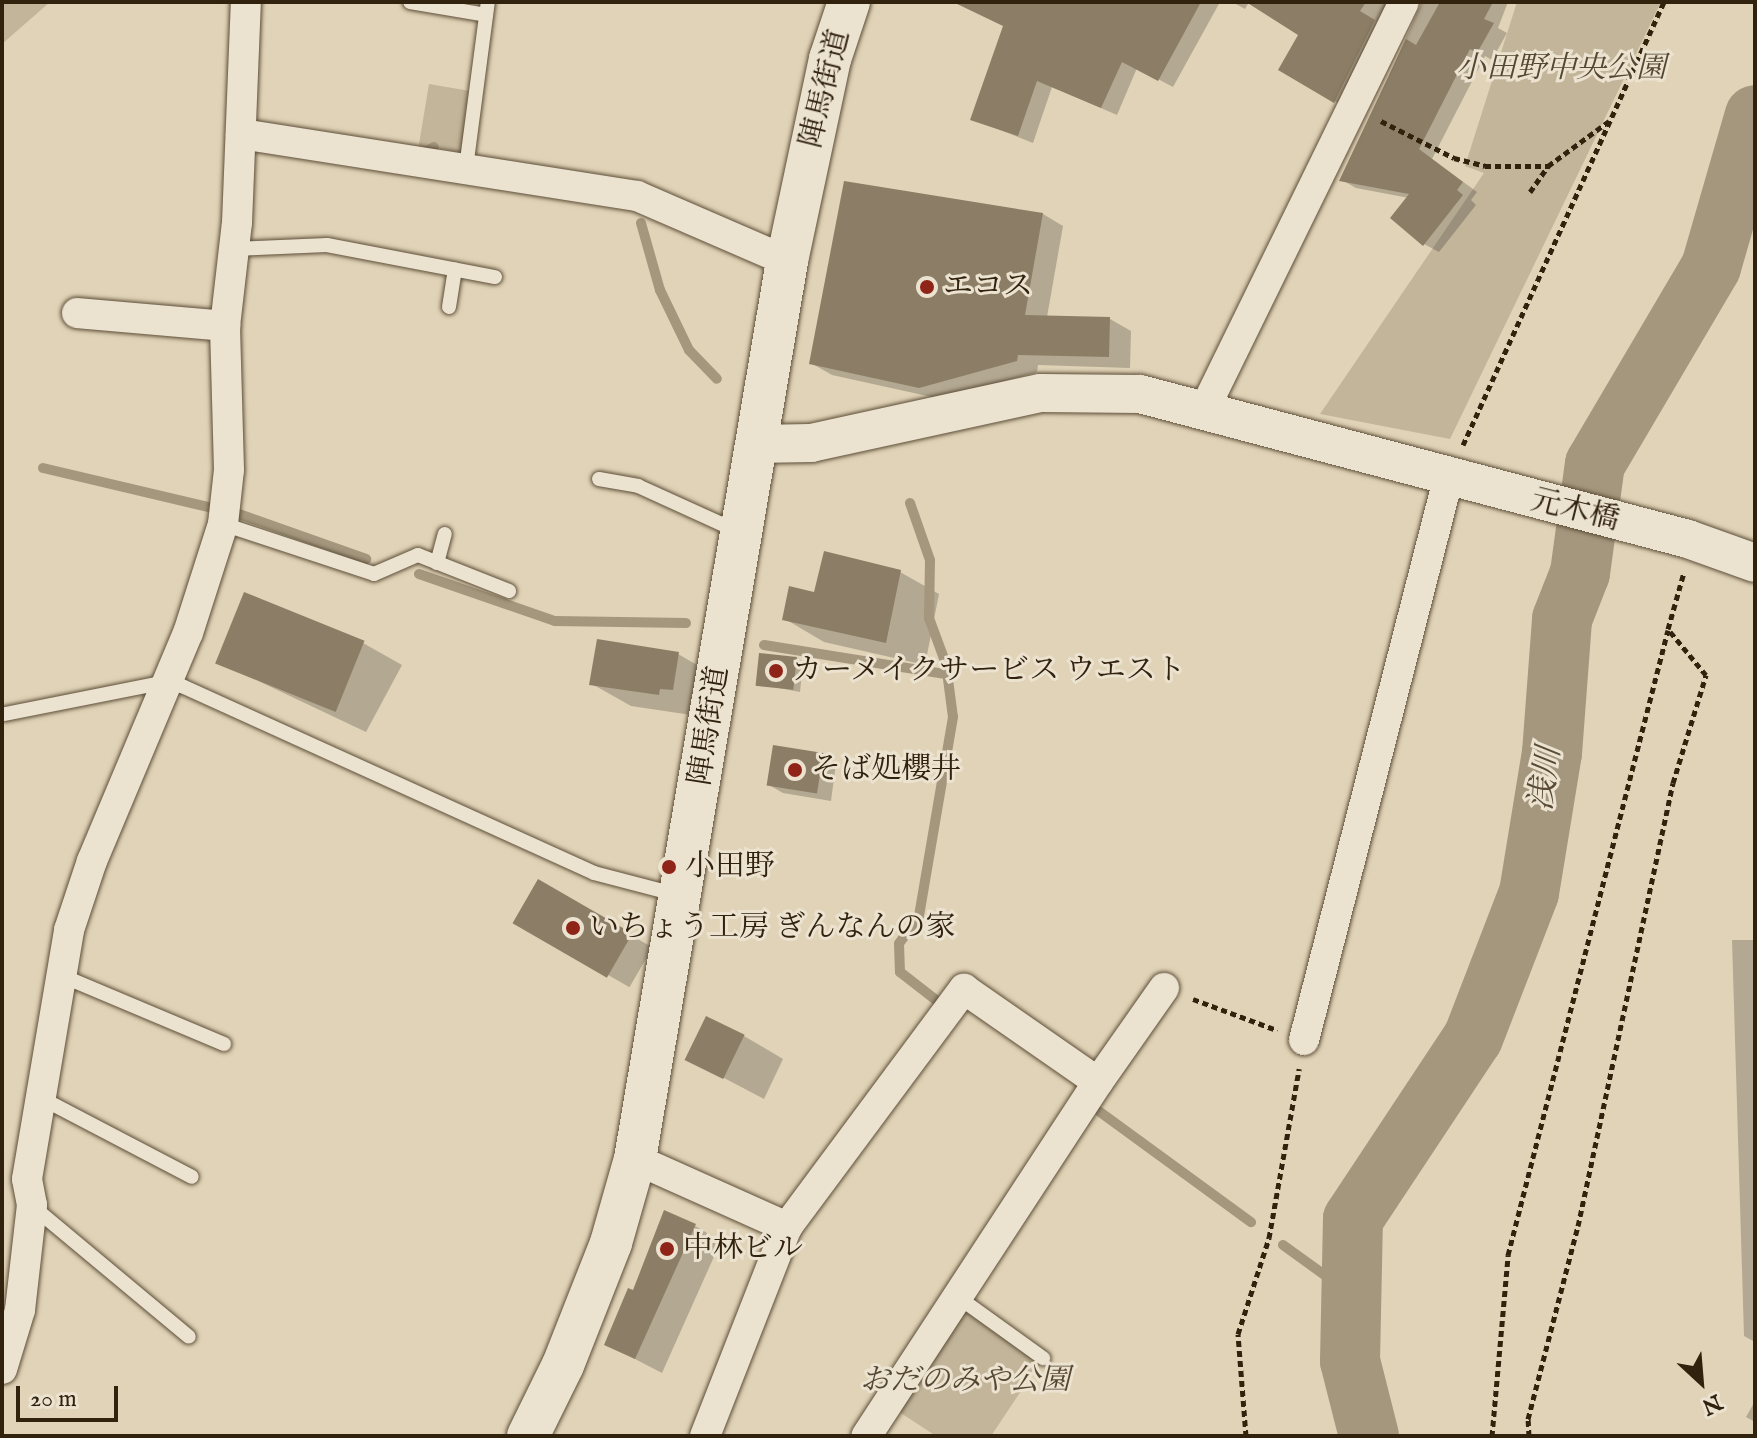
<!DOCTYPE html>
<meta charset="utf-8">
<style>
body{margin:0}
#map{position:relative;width:1757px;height:1438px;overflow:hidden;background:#e0d3b7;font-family:"IM FELL English","Noto Serif JP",serif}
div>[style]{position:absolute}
.green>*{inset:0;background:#c2b59a}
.shadow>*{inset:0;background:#0003;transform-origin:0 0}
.stream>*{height:10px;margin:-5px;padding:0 5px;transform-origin:5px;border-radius:5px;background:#a4977e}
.river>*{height:60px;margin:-30px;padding:0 30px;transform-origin:30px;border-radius:30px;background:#a4977e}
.building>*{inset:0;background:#8c7e66;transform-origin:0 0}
.path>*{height:5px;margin-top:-2.5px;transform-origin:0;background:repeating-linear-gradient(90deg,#31220e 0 6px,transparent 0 10px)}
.roads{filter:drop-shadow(0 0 2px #5d4e38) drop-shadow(0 0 2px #5d4e38)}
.service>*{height:14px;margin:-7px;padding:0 7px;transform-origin:7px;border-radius:7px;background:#ebe2d0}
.minor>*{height:30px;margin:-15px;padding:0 15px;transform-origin:15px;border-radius:15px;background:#ebe2d0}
.tertiary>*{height:38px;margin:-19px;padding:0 19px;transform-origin:19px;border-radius:19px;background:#ebe2d0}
.secondary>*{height:42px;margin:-21px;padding:0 21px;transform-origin:21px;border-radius:21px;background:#ebe2d0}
.dots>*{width:22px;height:22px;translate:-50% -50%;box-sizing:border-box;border:4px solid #ebe2d0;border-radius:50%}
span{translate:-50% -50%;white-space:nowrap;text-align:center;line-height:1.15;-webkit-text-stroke:6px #ebe2d0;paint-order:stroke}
.park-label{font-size:30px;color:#554731;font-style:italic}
.street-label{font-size:30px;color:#31220e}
.poi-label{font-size:30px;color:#31220e}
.left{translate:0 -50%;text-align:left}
.water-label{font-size:32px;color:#594b35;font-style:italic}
.frame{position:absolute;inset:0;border:4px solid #31220e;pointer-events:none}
.north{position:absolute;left:1661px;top:1342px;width:80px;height:80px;-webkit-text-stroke:6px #ebe2d0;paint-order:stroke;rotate:154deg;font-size:22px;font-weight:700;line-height:32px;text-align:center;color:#31220e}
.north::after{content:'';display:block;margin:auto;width:28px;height:36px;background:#31220e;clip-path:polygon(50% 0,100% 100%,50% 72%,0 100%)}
.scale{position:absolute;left:16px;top:1386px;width:102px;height:36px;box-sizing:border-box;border:4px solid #31220e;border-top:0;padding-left:10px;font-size:24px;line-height:28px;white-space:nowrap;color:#31220e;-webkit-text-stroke:6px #ebe2d0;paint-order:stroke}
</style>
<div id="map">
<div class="green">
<div style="clip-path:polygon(2px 2px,50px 2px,2px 44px)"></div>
<div style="clip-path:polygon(1517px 2px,1661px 2px,1450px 439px,1320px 414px,1484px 173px,1465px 166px)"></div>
<div style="clip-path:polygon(429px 84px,476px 92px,468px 154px,434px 147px,417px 156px)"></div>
<div style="clip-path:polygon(973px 1308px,1043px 1358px,991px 1436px,936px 1436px,887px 1404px,946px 1315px)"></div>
</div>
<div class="shadow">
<div style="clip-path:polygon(990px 2px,1220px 2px,1173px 87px,1137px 68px,1117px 115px,1052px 87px,1033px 143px,972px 119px,1005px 26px)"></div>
<div style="clip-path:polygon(1232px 2px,1249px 2px,1245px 9px)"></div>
<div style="clip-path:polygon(1249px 2px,1403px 2px,1350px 110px,1281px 70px,1301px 35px)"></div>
<div style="clip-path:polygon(1422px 2px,1508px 2px,1498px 28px,1507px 33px,1492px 60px,1485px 56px,1432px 159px,1477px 192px,1471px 200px,1476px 205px,1439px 252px,1424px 244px,1409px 198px,1356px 188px,1342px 180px)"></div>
<div style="clip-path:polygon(1043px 214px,1063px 226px,1047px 317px,1110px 319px,1131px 331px,1130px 368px,1038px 365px,1037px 372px,941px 399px,832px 375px,811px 363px)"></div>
<div style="clip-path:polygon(900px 572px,939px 594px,925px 665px,824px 642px,785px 619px,816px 594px)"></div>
<div style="clip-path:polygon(363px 643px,402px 665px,366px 732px,216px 661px)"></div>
<div style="clip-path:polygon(678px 654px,718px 677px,698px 716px,631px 706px,592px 684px)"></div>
<div style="clip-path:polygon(796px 658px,803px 662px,800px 692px,758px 684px)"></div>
<div style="clip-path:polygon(822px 755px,836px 763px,831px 801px,783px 793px,769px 785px)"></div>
<div style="left:539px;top:882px;width:131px;height:46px;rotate:30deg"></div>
<div style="clip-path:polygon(1732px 940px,1755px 940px,1755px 1342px,1744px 1336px)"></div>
<div style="clip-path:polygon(744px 1036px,783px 1059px,764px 1099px,688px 1059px)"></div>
<div style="clip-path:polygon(695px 1226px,721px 1241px,662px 1373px,606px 1344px,634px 1292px)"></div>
<div style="clip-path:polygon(1755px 1401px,1755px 1422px,1746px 1417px)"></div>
</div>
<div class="stream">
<div style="left:417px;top:156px;width:19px;rotate:-28deg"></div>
<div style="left:641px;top:223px;width:70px;rotate:74.2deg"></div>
<div style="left:660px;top:290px;width:67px;rotate:64.2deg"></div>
<div style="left:689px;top:350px;width:40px;rotate:46deg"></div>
<div style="left:43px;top:468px;width:179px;rotate:13.3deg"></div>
<div style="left:910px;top:503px;width:60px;rotate:70.7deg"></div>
<div style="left:930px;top:560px;width:58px;rotate:91deg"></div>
<div style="left:929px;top:618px;width:49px;rotate:69.7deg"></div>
<div style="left:946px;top:664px;width:53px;rotate:82.5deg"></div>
<div style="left:953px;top:717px;width:202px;rotate:99.7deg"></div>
<div style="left:919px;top:916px;width:34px;rotate:126deg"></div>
<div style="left:899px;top:944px;width:28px;rotate:88deg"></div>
<div style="left:900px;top:972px;width:46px;rotate:37.9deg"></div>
<div style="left:239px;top:514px;width:135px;rotate:19.5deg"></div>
<div style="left:419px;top:574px;width:144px;rotate:19.1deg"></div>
<div style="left:555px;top:621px;width:131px;rotate:0.9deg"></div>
<div style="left:764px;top:645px;width:184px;rotate:9.1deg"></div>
<div style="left:1100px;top:1112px;width:187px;rotate:36.1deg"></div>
<div style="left:1283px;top:1245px;width:84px;rotate:35.8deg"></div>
</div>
<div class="river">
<div style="left:1369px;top:1436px;width:77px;rotate:-104.2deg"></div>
<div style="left:1350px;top:1361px;width:142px;rotate:-88.8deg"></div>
<div style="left:1353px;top:1219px;width:217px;rotate:-56.5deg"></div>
<div style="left:1473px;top:1038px;width:155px;rotate:-68.9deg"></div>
<div style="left:1529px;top:893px;width:142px;rotate:-80.7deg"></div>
<div style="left:1552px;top:753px;width:134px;rotate:-85.7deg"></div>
<div style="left:1562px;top:619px;width:49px;rotate:-68.6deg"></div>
<div style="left:1580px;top:573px;width:110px;rotate:-82.2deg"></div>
<div style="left:1595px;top:464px;width:229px;rotate:-59.5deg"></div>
<div style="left:1711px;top:267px;width:158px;rotate:-73.9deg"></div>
</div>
<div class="building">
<div style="clip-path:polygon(953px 2px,1201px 2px,1158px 81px,1122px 62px,1101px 108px,1037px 81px,1018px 136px,970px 120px,1003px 26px)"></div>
<div style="clip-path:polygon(1246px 2px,1366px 2px,1360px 11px,1375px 20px,1334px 103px,1278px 70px,1298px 35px)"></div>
<div style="clip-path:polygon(1440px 2px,1493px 2px,1484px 19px,1494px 23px,1477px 53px,1470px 49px,1419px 149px,1463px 182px,1457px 190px,1463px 195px,1423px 246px,1390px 218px,1409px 194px,1339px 181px,1406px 39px,1416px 45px)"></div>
<div style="clip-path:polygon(844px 181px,1043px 213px,1025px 315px,1110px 317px,1109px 357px,1018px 355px,1017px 361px,919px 388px,809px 364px)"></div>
<div style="clip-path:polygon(824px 551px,901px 570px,886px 643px,782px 620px,789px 586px,814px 592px)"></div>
<div style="left:244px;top:592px;width:130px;height:77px;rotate:22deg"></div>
<div style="clip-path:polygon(597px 639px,679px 652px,673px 690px,660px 689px,659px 695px,589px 685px)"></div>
<div style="left:759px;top:653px;width:38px;height:33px;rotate:6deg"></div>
<div style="left:773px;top:745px;width:51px;height:41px;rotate:9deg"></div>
<div style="left:538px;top:879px;width:109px;height:51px;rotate:30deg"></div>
<div style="left:706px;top:1016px;width:43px;height:49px;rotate:26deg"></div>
<div style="clip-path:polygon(664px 1210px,696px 1224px,635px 1359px,604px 1345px,628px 1288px,633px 1290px)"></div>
</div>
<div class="path">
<div style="left:1381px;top:121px;width:82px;rotate:26.9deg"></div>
<div style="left:1454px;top:158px;width:32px;rotate:14deg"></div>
<div style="left:1485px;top:166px;width:63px"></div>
<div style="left:1530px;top:192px;width:32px;rotate:-55deg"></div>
<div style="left:1548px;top:166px;width:76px;rotate:-36.4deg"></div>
<div style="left:1463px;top:445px;width:486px;rotate:-65.6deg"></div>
<div style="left:1193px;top:999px;width:90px;rotate:20.3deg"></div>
<div style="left:1246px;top:1436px;width:102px;rotate:-94.5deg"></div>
<div style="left:1238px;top:1334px;width:101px;rotate:-72.1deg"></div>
<div style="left:1269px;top:1238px;width:172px;rotate:-79.9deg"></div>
<div style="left:1492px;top:1436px;width:182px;rotate:-84.9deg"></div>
<div style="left:1508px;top:1255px;width:645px;rotate:-75.64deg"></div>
<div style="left:1529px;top:1436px;width:17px;rotate:-93deg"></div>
<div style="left:1528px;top:1419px;width:199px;rotate:-75.5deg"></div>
<div style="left:1578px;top:1226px;width:453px;rotate:-77.9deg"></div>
<div style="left:1673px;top:783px;width:113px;rotate:-73deg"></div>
<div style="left:1706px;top:675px;width:60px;rotate:-129.6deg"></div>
<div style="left:1668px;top:629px;width:59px;rotate:-74.3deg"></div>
</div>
<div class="roads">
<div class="service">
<div style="left:410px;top:2px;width:77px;rotate:9.7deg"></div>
<div style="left:466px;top:168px;width:167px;rotate:-82.5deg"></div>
<div style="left:234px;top:249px;width:93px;rotate:-2.5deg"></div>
<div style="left:327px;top:245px;width:171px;rotate:10.8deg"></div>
<div style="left:449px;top:307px;width:38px;rotate:-81deg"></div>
<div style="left:599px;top:479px;width:40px;rotate:10deg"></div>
<div style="left:638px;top:486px;width:109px;rotate:24.4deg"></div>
<div style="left:223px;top:524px;width:159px;rotate:18.3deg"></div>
<div style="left:374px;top:574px;width:48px;rotate:-23.4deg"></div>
<div style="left:418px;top:555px;width:98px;rotate:21.6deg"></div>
<div style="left:437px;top:563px;width:30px;rotate:-75deg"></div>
<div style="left:5px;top:714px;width:165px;rotate:-11.2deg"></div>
<div style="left:167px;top:682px;width:16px;rotate:15deg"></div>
<div style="left:182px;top:686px;width:452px;rotate:24.4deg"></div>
<div style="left:594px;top:873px;width:87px;rotate:14.7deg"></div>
<div style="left:60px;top:975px;width:178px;rotate:22.8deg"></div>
<div style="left:41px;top:1098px;width:170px;rotate:27.6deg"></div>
<div style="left:32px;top:1206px;width:204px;rotate:39.8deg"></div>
<div style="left:958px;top:1297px;width:105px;rotate:35.7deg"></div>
</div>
<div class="minor">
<div style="left:241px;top:134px;width:401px;rotate:8.9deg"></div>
<div style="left:637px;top:196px;width:163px;rotate:23.4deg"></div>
<div style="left:77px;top:313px;width:149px;rotate:5deg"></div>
<div style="left:1205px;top:408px;width:452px;rotate:-63.9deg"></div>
<div style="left:1304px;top:1040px;width:579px;rotate:-75.6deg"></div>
<div style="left:1098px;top:1082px;width:115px;rotate:-54.9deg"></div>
<div style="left:635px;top:1159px;width:167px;rotate:24.1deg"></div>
<div style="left:2px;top:1369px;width:62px;rotate:-73deg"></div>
<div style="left:20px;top:1310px;width:106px;rotate:-83.5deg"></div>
<div style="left:32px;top:1205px;width:26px;rotate:-101deg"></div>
<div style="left:27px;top:1179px;width:253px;rotate:-80.4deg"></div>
<div style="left:69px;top:930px;width:73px;rotate:-71.6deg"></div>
<div style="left:92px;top:861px;width:247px;rotate:-67.2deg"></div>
<div style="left:188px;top:633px;width:114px;rotate:-72.2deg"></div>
<div style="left:223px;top:524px;width:54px;rotate:-83.7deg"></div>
<div style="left:229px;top:470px;width:144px;rotate:-91.6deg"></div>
<div style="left:225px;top:326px;width:104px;rotate:-83.4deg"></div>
<div style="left:237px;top:223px;width:221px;rotate:-87.7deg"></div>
<div style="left:705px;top:1436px;width:225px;rotate:-68.6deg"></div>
<div style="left:787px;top:1227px;width:297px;rotate:-53.4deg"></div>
<div style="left:964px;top:989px;width:163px;rotate:34.8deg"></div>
<div style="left:1098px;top:1082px;width:423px;rotate:123.2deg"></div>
</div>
<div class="tertiary">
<div style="left:756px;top:444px;width:55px;rotate:-1deg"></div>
<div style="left:811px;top:443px;width:235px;rotate:-12.3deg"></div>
<div style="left:1041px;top:393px;width:99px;rotate:0.6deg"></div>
<div style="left:1140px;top:394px;width:567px;rotate:14.82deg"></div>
<div style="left:1688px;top:539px;width:71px;rotate:19.7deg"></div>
</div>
<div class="secondary">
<div style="left:528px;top:1436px;width:79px;rotate:-63.8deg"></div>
<div style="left:563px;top:1365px;width:131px;rotate:-68.5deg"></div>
<div style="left:611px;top:1243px;width:87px;rotate:-74.1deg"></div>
<div style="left:635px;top:1159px;width:911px;rotate:-80.39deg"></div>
<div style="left:787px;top:261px;width:207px;rotate:-78deg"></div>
<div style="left:830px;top:59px;width:60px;rotate:-71.6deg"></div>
</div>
</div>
<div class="dots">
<div style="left:927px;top:287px;background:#8f2418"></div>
<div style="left:776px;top:671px;background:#8f2418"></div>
<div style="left:795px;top:770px;background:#8f2418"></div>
<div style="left:669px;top:867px;background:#8f2418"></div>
<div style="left:573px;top:928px;background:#8f2418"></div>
<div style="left:667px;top:1249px;background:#8f2418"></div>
</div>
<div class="park-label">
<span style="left:1561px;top:69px">小田野中央公園</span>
<span style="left:965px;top:1381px">おだのみや公園</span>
</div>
<div class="street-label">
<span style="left:826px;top:89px;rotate:-76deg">陣馬街道</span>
<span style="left:1575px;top:511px;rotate:14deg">元木橋</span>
<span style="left:710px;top:726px;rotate:-81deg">陣馬街道</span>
</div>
<div class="poi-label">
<span class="left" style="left:943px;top:287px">エコス</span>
<span class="left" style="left:792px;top:671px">カーメイクサービス ウエスト</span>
<span class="left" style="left:811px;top:770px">そば処櫻井</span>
<span class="left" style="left:685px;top:867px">小田野</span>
<span class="left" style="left:589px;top:928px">いちょう工房 ぎんなんの家</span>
<span class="left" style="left:683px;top:1249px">中林ビル</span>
</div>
<div class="water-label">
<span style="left:1547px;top:779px;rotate:-82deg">浅川</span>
</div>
<div class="frame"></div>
<div class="north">N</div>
<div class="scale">20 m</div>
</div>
